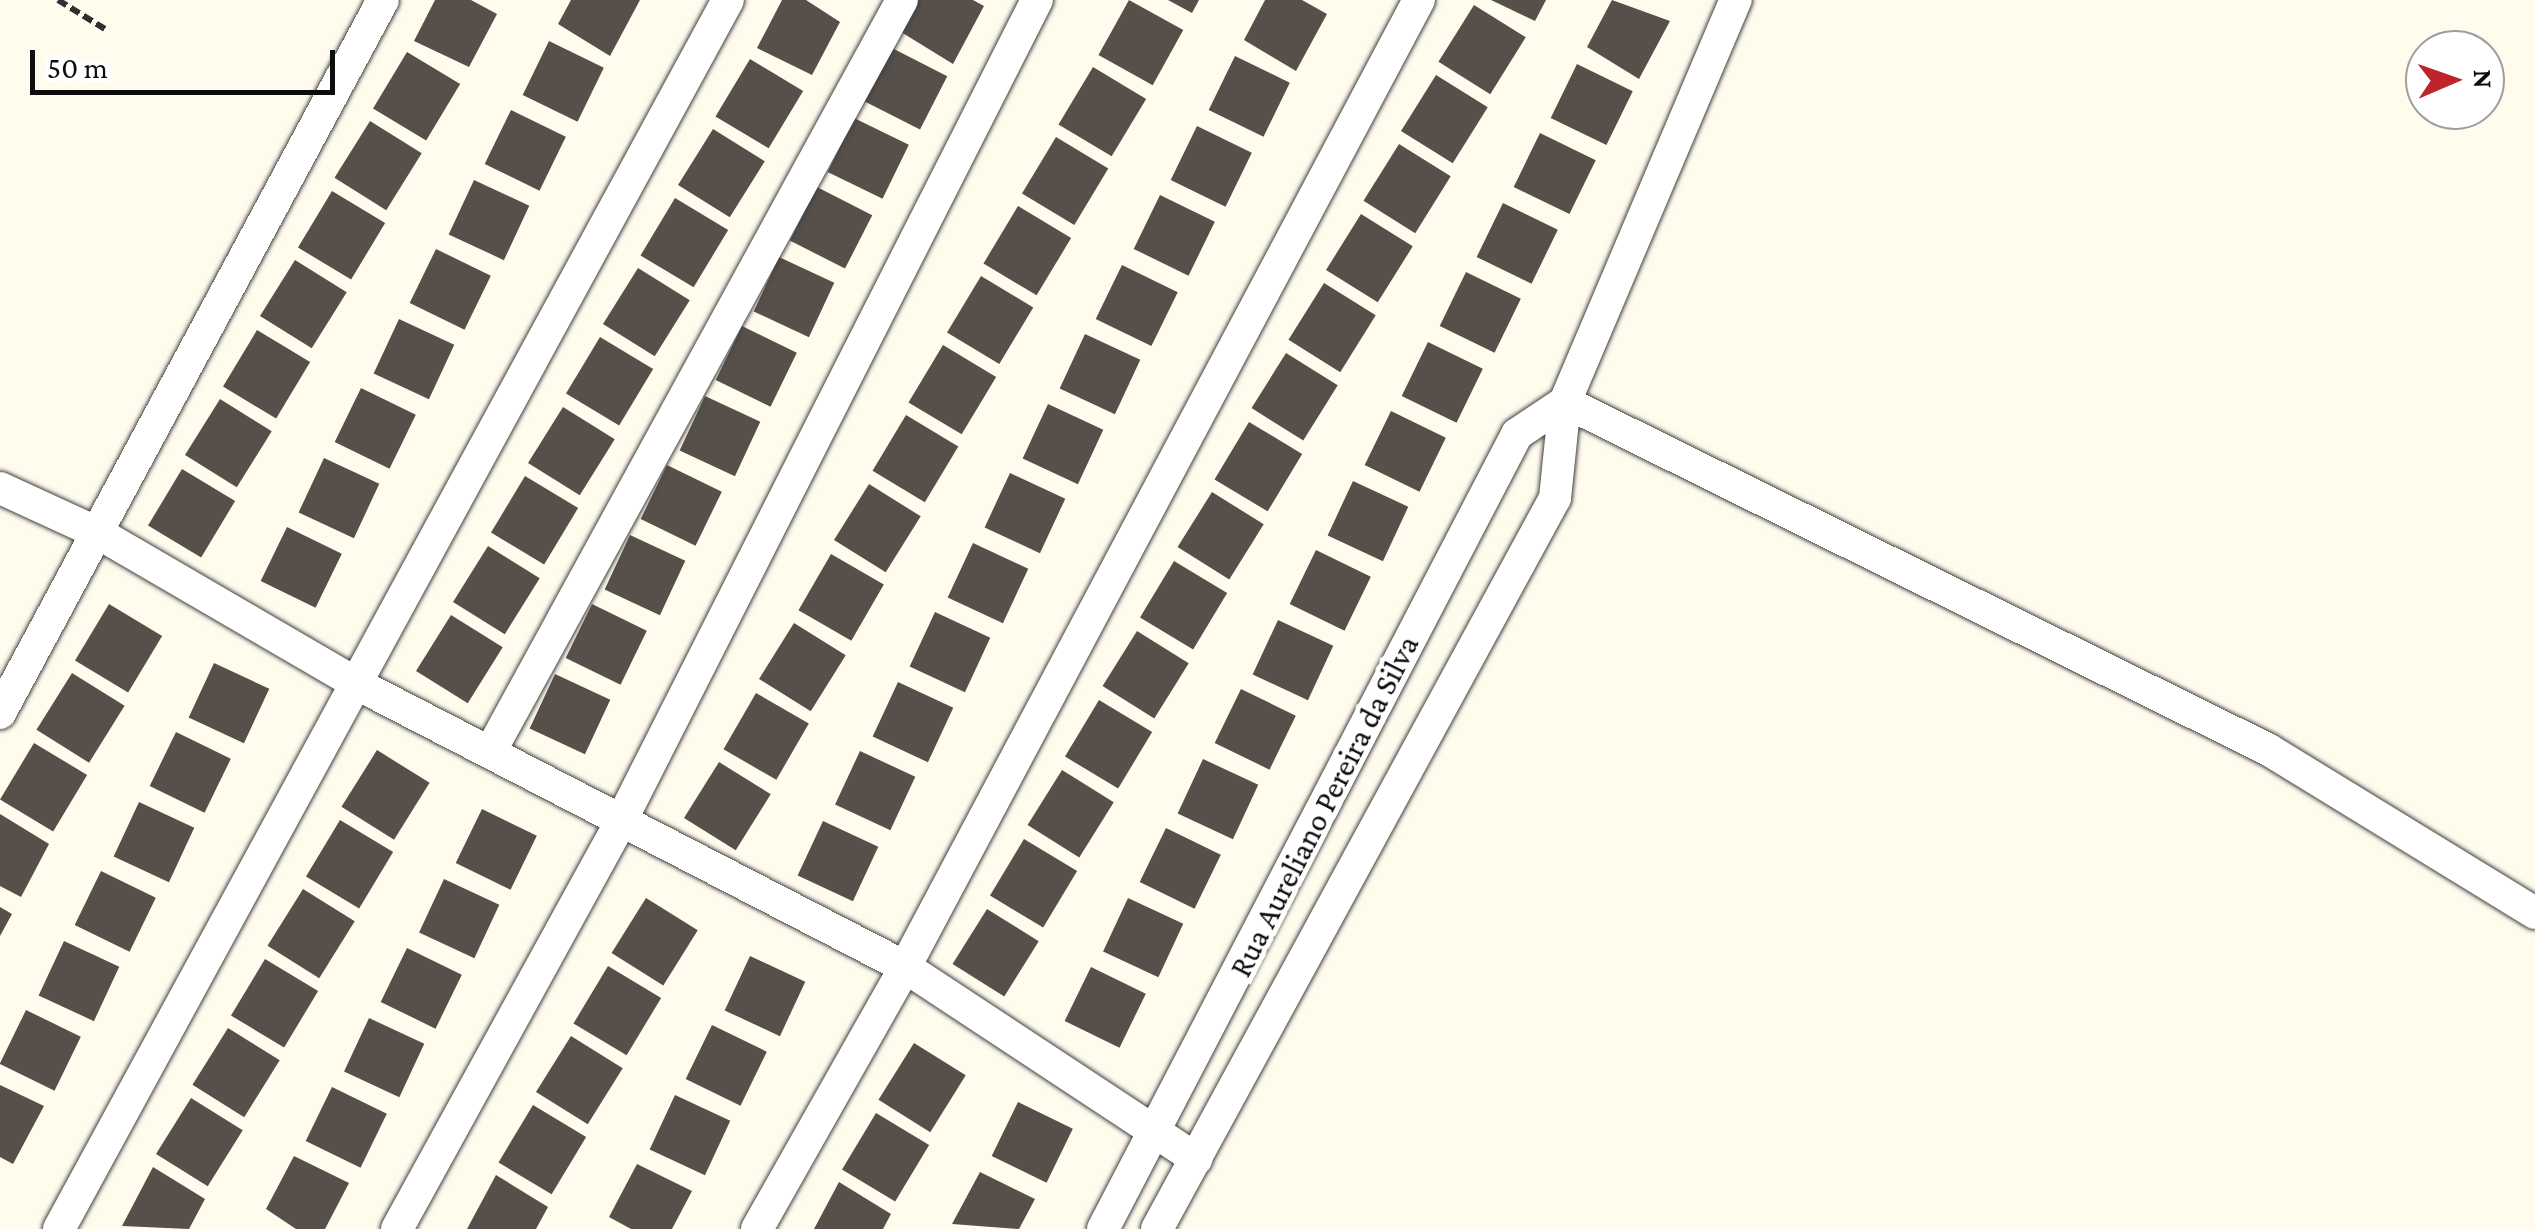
<!DOCTYPE html>
<style>
body{margin:0}
#map{position:relative;width:2535px;height:1229px;overflow:hidden;background:#fffcee;font-family:"Crimson Pro",serif}
div>[style]{position:absolute}
.building>*{inset:0;background:#564f4a;transform-origin:0 0}
.path>*{height:6px;margin-top:-3px;transform-origin:0;background:repeating-linear-gradient(90deg,#2f2f2f 0 10px,transparent 0 15px)}
.roads{filter:drop-shadow(0 0 2px #404040) drop-shadow(0 0 2px #404040)}
.minor>*{height:32px;margin:-16px;padding:0 16px;transform-origin:16px;border-radius:16px;background:#fff}
span{translate:-50% -50%;white-space:nowrap;text-align:center;line-height:1.15;-webkit-text-stroke:10px #fff;paint-order:stroke}
.street-label{font-size:32px;color:#0d0d0d}
.north{position:absolute;left:2405px;top:30px;width:100px;height:100px;box-sizing:border-box;background:#fff;border:2px solid #9e9e9e;border-radius:50%;rotate:88deg;font-size:28px;font-weight:700;line-height:40px;text-align:center;color:#0d0d0d}
.north::after{content:'';display:block;margin:auto;width:35px;height:45px;background:#be252a;clip-path:polygon(50% 0,100% 100%,50% 72%,0 100%)}
.scale{position:absolute;left:30px;top:50px;width:305px;height:45px;box-sizing:border-box;border:5px solid #0d0d0d;border-top:0;padding-left:12px;font-size:30px;line-height:35px;white-space:nowrap;color:#0d0d0d;-webkit-text-stroke:8px #fff;paint-order:stroke}
</style>
<div id="map">
<div class="building">
<div style="clip-path:polygon(435px 0,471px 0,497px 14px,469px 67px,414px 41px)"></div>
<div style="clip-path:polygon(571px 0,640px 0,610px 56px,558px 24px)"></div>
<div style="clip-path:polygon(782px 0,806px 0,840px 22px,812px 75px,757px 48px)"></div>
<div style="clip-path:polygon(918px 0,973px 0,984px 6px,953px 64px,901px 32px)"></div>
<div style="left:1129px;top:0;width:62px;height:63px;rotate:29deg"></div>
<div style="clip-path:polygon(1168px 0,1199px 0,1192px 13px)"></div>
<div style="clip-path:polygon(1265px 0,1302px 0,1327px 14px,1296px 71px,1244px 40px)"></div>
<div style="clip-path:polygon(1491px 0,1546px 0,1535px 21px)"></div>
<div style="clip-path:polygon(1612px 0,1670px 21px,1639px 79px,1587px 47px)"></div>
<div style="left:1474px;top:5px;width:61px;height:67px;rotate:32deg"></div>
<div style="left:549px;top:41px;width:61px;height:60px;rotate:26deg"></div>
<div style="left:892px;top:48px;width:62px;height:60px;rotate:27deg"></div>
<div style="left:407px;top:52px;width:62px;height:66px;rotate:31deg"></div>
<div style="left:1235px;top:56px;width:61px;height:60px;rotate:26deg"></div>
<div style="left:750px;top:59px;width:62px;height:67px;rotate:31deg"></div>
<div style="left:1577px;top:64px;width:62px;height:60px;rotate:26deg"></div>
<div style="left:1093px;top:67px;width:62px;height:67px;rotate:31deg"></div>
<div style="left:1436px;top:75px;width:61px;height:66px;rotate:32deg"></div>
<div style="left:511px;top:110px;width:61px;height:60px;rotate:26deg"></div>
<div style="left:854px;top:118px;width:61px;height:60px;rotate:26deg"></div>
<div style="left:370px;top:121px;width:61px;height:67px;rotate:32deg"></div>
<div style="left:1197px;top:126px;width:61px;height:60px;rotate:26deg"></div>
<div style="left:713px;top:129px;width:61px;height:66px;rotate:32deg"></div>
<div style="left:1540px;top:133px;width:62px;height:60px;rotate:26deg"></div>
<div style="left:1056px;top:137px;width:61px;height:66px;rotate:31deg"></div>
<div style="left:1399px;top:144px;width:61px;height:67px;rotate:32deg"></div>
<div style="left:474px;top:180px;width:61px;height:60px;rotate:25deg"></div>
<div style="left:817px;top:187px;width:62px;height:60px;rotate:27deg"></div>
<div style="left:332px;top:191px;width:62px;height:66px;rotate:31deg"></div>
<div style="left:1160px;top:195px;width:61px;height:60px;rotate:26deg"></div>
<div style="left:675px;top:198px;width:62px;height:67px;rotate:31deg"></div>
<div style="left:1503px;top:203px;width:61px;height:60px;rotate:26deg"></div>
<div style="left:1018px;top:206px;width:62px;height:67px;rotate:31deg"></div>
<div style="left:1361px;top:214px;width:61px;height:66px;rotate:32deg"></div>
<div style="left:436px;top:249px;width:61px;height:60px;rotate:26deg"></div>
<div style="left:779px;top:257px;width:61px;height:60px;rotate:25deg"></div>
<div style="left:295px;top:260px;width:61px;height:66px;rotate:32deg"></div>
<div style="left:1122px;top:265px;width:62px;height:60px;rotate:26deg"></div>
<div style="left:638px;top:268px;width:61px;height:66px;rotate:32deg"></div>
<div style="left:1466px;top:272px;width:61px;height:60px;rotate:26deg"></div>
<div style="left:981px;top:276px;width:61px;height:66px;rotate:31deg"></div>
<div style="left:1324px;top:283px;width:61px;height:67px;rotate:32deg"></div>
<div style="left:399px;top:319px;width:61px;height:60px;rotate:25deg"></div>
<div style="left:742px;top:326px;width:61px;height:60px;rotate:26deg"></div>
<div style="left:257px;top:330px;width:62px;height:66px;rotate:31deg"></div>
<div style="left:1085px;top:334px;width:61px;height:60px;rotate:25deg"></div>
<div style="left:600px;top:337px;width:62px;height:66px;rotate:31deg"></div>
<div style="left:1428px;top:342px;width:61px;height:60px;rotate:26deg"></div>
<div style="left:943px;top:345px;width:62px;height:67px;rotate:31deg"></div>
<div style="left:1286px;top:353px;width:61px;height:65px;rotate:32deg"></div>
<div style="left:361px;top:388px;width:61px;height:60px;rotate:26deg"></div>
<div style="left:705px;top:396px;width:61px;height:60px;rotate:25deg"></div>
<div style="left:220px;top:399px;width:61px;height:66px;rotate:32deg"></div>
<div style="left:1048px;top:404px;width:61px;height:60px;rotate:25deg"></div>
<div style="left:563px;top:407px;width:61px;height:66px;rotate:32deg"></div>
<div style="left:1391px;top:411px;width:61px;height:60px;rotate:26deg"></div>
<div style="left:906px;top:415px;width:61px;height:65px;rotate:31deg"></div>
<div style="left:1249px;top:422px;width:62px;height:67px;rotate:31deg"></div>
<div style="left:324px;top:458px;width:61px;height:60px;rotate:25deg"></div>
<div style="left:667px;top:465px;width:61px;height:60px;rotate:26deg"></div>
<div style="left:182px;top:469px;width:62px;height:66px;rotate:31deg"></div>
<div style="left:1010px;top:473px;width:61px;height:60px;rotate:25deg"></div>
<div style="left:525px;top:476px;width:62px;height:66px;rotate:31deg"></div>
<div style="left:1353px;top:481px;width:61px;height:60px;rotate:25deg"></div>
<div style="left:869px;top:484px;width:61px;height:66px;rotate:32deg"></div>
<div style="left:1212px;top:492px;width:61px;height:65px;rotate:32deg"></div>
<div style="left:287px;top:527px;width:61px;height:60px;rotate:26deg"></div>
<div style="left:630px;top:535px;width:61px;height:60px;rotate:25deg"></div>
<div style="left:973px;top:543px;width:61px;height:60px;rotate:25deg"></div>
<div style="left:488px;top:546px;width:61px;height:66px;rotate:32deg"></div>
<div style="left:1316px;top:550px;width:61px;height:60px;rotate:26deg"></div>
<div style="left:831px;top:554px;width:61px;height:65px;rotate:30deg"></div>
<div style="left:1174px;top:561px;width:62px;height:66px;rotate:31deg"></div>
<div style="left:109px;top:604px;width:62px;height:66px;rotate:31deg"></div>
<div style="left:592px;top:604px;width:61px;height:60px;rotate:26deg"></div>
<div style="left:935px;top:612px;width:61px;height:60px;rotate:25deg"></div>
<div style="left:451px;top:615px;width:61px;height:66px;rotate:32deg"></div>
<div style="left:1278px;top:620px;width:61px;height:60px;rotate:25deg"></div>
<div style="left:794px;top:623px;width:61px;height:66px;rotate:32deg"></div>
<div style="left:1137px;top:631px;width:61px;height:65px;rotate:32deg"></div>
<div style="left:214px;top:663px;width:61px;height:60px;rotate:25deg"></div>
<div style="left:72px;top:673px;width:62px;height:67px;rotate:32deg"></div>
<div style="left:555px;top:674px;width:61px;height:60px;rotate:25deg"></div>
<div style="left:898px;top:682px;width:61px;height:60px;rotate:25deg"></div>
<div style="left:1241px;top:689px;width:61px;height:60px;rotate:26deg"></div>
<div style="left:756px;top:693px;width:61px;height:65px;rotate:30deg"></div>
<div style="left:1099px;top:700px;width:62px;height:66px;rotate:31deg"></div>
<div style="left:176px;top:732px;width:61px;height:60px;rotate:26deg"></div>
<div style="left:34px;top:743px;width:62px;height:66px;rotate:31deg"></div>
<div style="left:377px;top:750px;width:62px;height:67px;rotate:32deg"></div>
<div style="left:860px;top:751px;width:61px;height:59px;rotate:25deg"></div>
<div style="left:1203px;top:759px;width:61px;height:60px;rotate:25deg"></div>
<div style="left:719px;top:762px;width:61px;height:66px;rotate:32deg"></div>
<div style="left:1062px;top:770px;width:61px;height:65px;rotate:32deg"></div>
<div style="left:139px;top:802px;width:61px;height:60px;rotate:25deg"></div>
<div style="left:482px;top:809px;width:61px;height:60px;rotate:26deg"></div>
<div style="clip-path:polygon(0 814px,49px 844px,21px 897px,0 886px)"></div>
<div style="left:340px;top:820px;width:62px;height:66px;rotate:31deg"></div>
<div style="left:823px;top:821px;width:61px;height:60px;rotate:25deg"></div>
<div style="left:1166px;top:828px;width:61px;height:60px;rotate:26deg"></div>
<div style="left:1024px;top:839px;width:62px;height:66px;rotate:31deg"></div>
<div style="left:101px;top:871px;width:61px;height:60px;rotate:26deg"></div>
<div style="left:444px;top:879px;width:61px;height:59px;rotate:25deg"></div>
<div style="left:303px;top:889px;width:61px;height:67px;rotate:32deg"></div>
<div style="left:646px;top:898px;width:61px;height:65px;rotate:32deg"></div>
<div style="left:1128px;top:898px;width:61px;height:59px;rotate:25deg"></div>
<div style="clip-path:polygon(0 907px,12px 914px,0 936px)"></div>
<div style="left:987px;top:909px;width:61px;height:65px;rotate:32deg"></div>
<div style="left:64px;top:941px;width:61px;height:60px;rotate:25deg"></div>
<div style="left:407px;top:948px;width:61px;height:60px;rotate:26deg"></div>
<div style="left:750px;top:956px;width:61px;height:60px;rotate:25deg"></div>
<div style="left:265px;top:959px;width:62px;height:66px;rotate:31deg"></div>
<div style="left:608px;top:966px;width:62px;height:67px;rotate:31deg"></div>
<div style="left:1091px;top:967px;width:61px;height:60px;rotate:26deg"></div>
<div style="left:26px;top:1010px;width:61px;height:60px;rotate:26deg"></div>
<div style="left:369px;top:1018px;width:61px;height:59px;rotate:25deg"></div>
<div style="left:712px;top:1025px;width:61px;height:60px;rotate:26deg"></div>
<div style="left:228px;top:1028px;width:61px;height:67px;rotate:32deg"></div>
<div style="left:571px;top:1036px;width:61px;height:66px;rotate:32deg"></div>
<div style="left:914px;top:1043px;width:61px;height:67px;rotate:32deg"></div>
<div style="clip-path:polygon(0 1085px,44px 1106px,13px 1164px,0 1157px)"></div>
<div style="left:332px;top:1087px;width:61px;height:60px;rotate:26deg"></div>
<div style="left:675px;top:1095px;width:61px;height:60px;rotate:25deg"></div>
<div style="left:191px;top:1098px;width:61px;height:66px;rotate:32deg"></div>
<div style="left:1018px;top:1102px;width:61px;height:60px;rotate:26deg"></div>
<div style="left:533px;top:1105px;width:62px;height:67px;rotate:31deg"></div>
<div style="left:876px;top:1113px;width:62px;height:66px;rotate:31deg"></div>
<div style="clip-path:polygon(294px 1156px,349px 1183px,325px 1229px,296px 1229px,266px 1209px)"></div>
<div style="clip-path:polygon(637px 1164px,692px 1191px,672px 1229px,631px 1229px,609px 1217px)"></div>
<div style="clip-path:polygon(153px 1167px,205px 1199px,189px 1229px,122px 1226px)"></div>
<div style="clip-path:polygon(980px 1172px,1035px 1199px,1019px 1229px,952px 1224px)"></div>
<div style="clip-path:polygon(496px 1175px,548px 1207px,536px 1229px,467px 1229px)"></div>
<div style="clip-path:polygon(839px 1182px,891px 1214px,883px 1229px,814px 1229px)"></div>
</div>
<div class="path">
<div style="left:58px;top:0;width:55px;rotate:31.7deg"></div>
</div>
<div class="roads">
<div class="minor">
<div style="left:1565px;top:402px;width:785px;rotate:26.3deg"></div>
<div style="left:2269px;top:750px;width:312px;rotate:31.5deg"></div>
<div style="left:0;top:488px;width:108px;rotate:24.7deg"></div>
<div style="left:98px;top:533px;width:300px;rotate:30.2deg"></div>
<div style="left:357px;top:684px;width:617px;rotate:27.31deg"></div>
<div style="left:905px;top:967px;width:349px;rotate:33.4deg"></div>
<div style="left:0;top:713px;width:809px;rotate:-61.76deg"></div>
<div style="left:490px;top:752px;width:857px;rotate:-61.28deg"></div>
<div style="left:59px;top:1229px;width:1399px;rotate:-61.44deg"></div>
<div style="left:397px;top:1229px;width:468px;rotate:-61.2deg"></div>
<div style="left:622px;top:819px;width:918px;rotate:-63.13deg"></div>
<div style="left:757px;top:1229px;width:301px;rotate:-60.5deg"></div>
<div style="left:905px;top:967px;width:1095px;rotate:-62.01deg"></div>
<div style="left:1103px;top:1229px;width:896px;rotate:-62.49deg"></div>
<div style="left:1517px;top:434px;width:58px;rotate:-33.7deg"></div>
<div style="left:1157px;top:1229px;width:832px;rotate:-61.43deg"></div>
<div style="left:1555px;top:498px;width:97px;rotate:-84.1deg"></div>
<div style="left:1565px;top:402px;width:437px;rotate:-67deg"></div>
</div>
</div>
<div class="street-label">
<span style="left:1324px;top:806px;rotate:-63deg">Rua Aureliano Pereira da Silva</span>
</div>
<div class="north">N</div>
<div class="scale">50 m</div>
</div>
